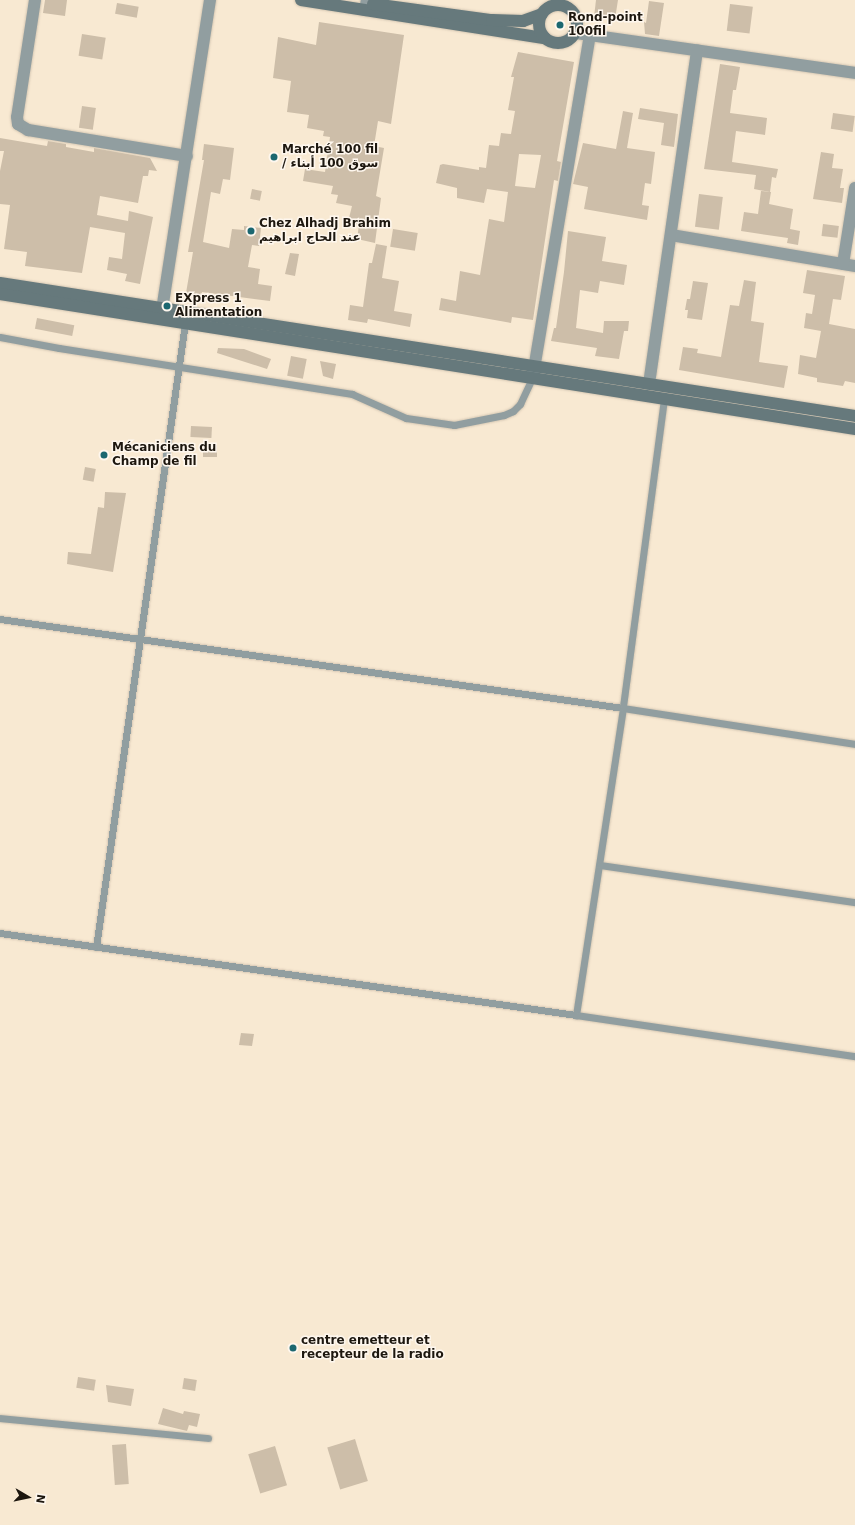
<!DOCTYPE html>
<meta charset="utf-8">
<style>
body{margin:0}
#map{position:relative;width:855px;height:1525px;overflow:hidden;background:#f8e9d2;font-family:"DejaVu Sans","Noto Naskh Arabic",sans-serif}
div>[style]{position:absolute}
.building>*{inset:0;background:#cdbea9;transform-origin:0 0}
.roads{filter:drop-shadow(0 0 1px #d5c7b3) drop-shadow(0 0 1px #d5c7b3)}
.lane>*{height:7px;margin:-3.5px;padding:0 3.5px;transform-origin:3.5px;border-radius:3.5px;background:#919ea0}
.street>*{height:12px;margin:-6px;padding:0 6px;transform-origin:6px;border-radius:6px;background:#919ea0}
.secondary>*{height:12px;margin:-6px;padding:0 6px;transform-origin:6px;border-radius:6px;background:#66797c}
.secondary>.ring{margin:-6px;padding:0;box-sizing:content-box;background:none;border:12px solid #66797c;border-radius:50%}
.dots>*{width:11px;height:11px;translate:-50% -50%;box-sizing:border-box;border:2px solid #fef7ee;border-radius:50%}
span{translate:-50% -50%;white-space:nowrap;text-align:center;line-height:1.15;-webkit-text-stroke:3px #fef7ee;paint-order:stroke}
.poi-label{font-size:12px;color:#1d170f;font-weight:700}
.left{translate:0 -50%;text-align:left}
.north{position:absolute;left:8px;top:1477px;width:40px;height:40px;-webkit-text-stroke:3px #fef7ee;paint-order:stroke;rotate:99deg;font-size:11px;font-weight:700;line-height:16px;text-align:center;color:#1d170f}
.north::after{content:'';display:block;margin:auto;width:14px;height:18px;background:#1d170f;clip-path:polygon(50% 0,100% 100%,50% 72%,0 100%)}
</style>
<div id="map">
<div class="building">
<div style="clip-path:polygon(45px 0,67px 0,65px 16px,43px 13px)"></div>
<div style="clip-path:polygon(596px 0,618px 0,615px 19px,594px 17px)"></div>
<div style="clip-path:polygon(649px 1px,664px 3px,659px 36px,645px 34px,644px 22px,646px 23px)"></div>
<div style="left:117px;top:3px;width:22px;height:11px;rotate:10deg"></div>
<div style="left:730px;top:4px;width:23px;height:27px;rotate:7deg"></div>
<div style="clip-path:polygon(319px 22px,404px 35px,391px 124px,378px 121px,374px 146px,384px 148px,376px 196px,381px 198px,375px 243px,357px 239px,359px 225px,348px 222px,352px 206px,336px 203px,338px 195px,331px 194px,333px 186px,303px 181px,305px 169px,325px 172px,330px 137px,323px 136px,324px 131px,307px 128px,309px 115px,287px 112px,291px 81px,273px 78px,278px 37px,316px 45px)"></div>
<div style="left:82px;top:34px;width:24px;height:22px;rotate:9deg"></div>
<div style="clip-path:polygon(evenodd,518px 52px,574px 62px,557px 161px,561px 162px,558px 181px,554px 180px,533px 320px,512px 317px,511px 323px,439px 310px,441px 298px,456px 301px,460px 271px,480px 275px,489px 219px,504px 222px,508px 192px,487px 189px,484px 203px,457px 198px,457px 188px,436px 183px,440px 165px,443px 164px,479px 170px,479px 167px,486px 168px,489px 145px,499px 146px,501px 133px,511px 134px,515px 111px,508px 110px,514px 77px,511px 77px,518px 52px,519px 154px,541px 155px,535px 188px,515px 186px,519px 154px)"></div>
<div style="clip-path:polygon(720px 64px,740px 67px,736px 90px,733px 90px,730px 113px,767px 118px,765px 135px,736px 131px,732px 162px,778px 169px,776px 178px,772px 177px,770px 192px,754px 189px,756px 175px,704px 169px)"></div>
<div style="left:82px;top:106px;width:14px;height:22px;rotate:8deg"></div>
<div style="clip-path:polygon(640px 108px,678px 114px,674px 147px,661px 145px,664px 123px,638px 119px)"></div>
<div style="clip-path:polygon(623px 111px,633px 113px,627px 148px,655px 152px,651px 184px,645px 183px,642px 205px,649px 206px,647px 220px,584px 209px,588px 187px,573px 184px,583px 143px,616px 149px)"></div>
<div style="left:833px;top:113px;width:22px;height:16px;rotate:8deg"></div>
<div style="clip-path:polygon(0 138px,47px 146px,48px 141px,66px 144px,66px 147px,94px 152px,94px 148px,150px 158px,157px 171px,149px 170px,148px 176px,143px 176px,138px 203px,100px 196px,97px 215px,128px 221px,129px 211px,153px 217px,140px 284px,125px 281px,127px 274px,107px 270px,109px 257px,122px 259px,125px 233px,90px 227px,82px 273px,25px 266px,27px 252px,4px 249px,10px 205px,0 204px,0 171px,4px 151px,0 151px)"></div>
<div style="clip-path:polygon(204px 144px,234px 148px,230px 180px,223px 179px,220px 194px,211px 192px,203px 242px,229px 248px,232px 229px,244px 230px,244px 226px,261px 228px,259px 246px,252px 245px,248px 267px,260px 269px,258px 284px,272px 286px,270px 301px,202px 292px,201px 296px,186px 293px,193px 252px,188px 252px,204px 160px,202px 160px)"></div>
<div style="clip-path:polygon(821px 152px,834px 154px,832px 168px,843px 169px,840px 188px,844px 188px,842px 203px,813px 199px)"></div>
<div style="left:252px;top:189px;width:10px;height:10px;rotate:11deg"></div>
<div style="clip-path:polygon(761px 191px,771px 192px,769px 204px,793px 209px,790px 229px,800px 231px,798px 245px,787px 243px,788px 238px,741px 231px,744px 212px,758px 214px)"></div>
<div style="left:699px;top:194px;width:24px;height:33px;rotate:7deg"></div>
<div style="left:823px;top:224px;width:16px;height:12px;rotate:7deg"></div>
<div style="left:393px;top:229px;width:25px;height:18px;rotate:9deg"></div>
<div style="clip-path:polygon(568px 231px,606px 237px,602px 261px,627px 265px,624px 285px,600px 281px,598px 293px,580px 290px,576px 328px,603px 333px,604px 321px,629px 321px,628px 331px,624px 331px,619px 359px,595px 356px,597px 348px,551px 341px,554px 328px,556px 328px,564px 272px)"></div>
<div style="clip-path:polygon(376px 244px,387px 246px,382px 278px,399px 281px,394px 311px,412px 314px,410px 327px,368px 319px,367px 323px,348px 320px,350px 305px,363px 307px,369px 263px,372px 263px)"></div>
<div style="clip-path:polygon(290px 253px,299px 254px,295px 276px,285px 274px)"></div>
<div style="clip-path:polygon(807px 270px,845px 276px,841px 300px,833px 299px,829px 324px,855px 329px,855px 383px,845px 381px,843px 386px,817px 382px,817px 378px,798px 374px,800px 355px,816px 358px,821px 331px,804px 328px,806px 313px,812px 314px,815px 295px,803px 293px)"></div>
<div style="clip-path:polygon(744px 280px,756px 282px,751px 321px,764px 323px,759px 362px,788px 366px,784px 388px,679px 370px,683px 347px,698px 349px,697px 353px,721px 357px,730px 305px,739px 306px)"></div>
<div style="clip-path:polygon(693px 281px,708px 283px,702px 320px,687px 318px,688px 310px,685px 310px,687px 299px,690px 299px)"></div>
<div style="left:37px;top:318px;width:38px;height:11px;rotate:11deg"></div>
<div style="clip-path:polygon(218px 348px,244px 349px,271px 359px,267px 369px,217px 353px)"></div>
<div style="left:291px;top:356px;width:16px;height:20px;rotate:11deg"></div>
<div style="clip-path:polygon(320px 361px,336px 364px,333px 379px,323px 376px)"></div>
<div style="left:191px;top:426px;width:21px;height:11px;rotate:3deg"></div>
<div style="left:203px;top:445px;width:14px;height:12px"></div>
<div style="left:85px;top:467px;width:11px;height:13px;rotate:10deg"></div>
<div style="clip-path:polygon(105px 492px,126px 493px,113px 572px,67px 564px,68px 552px,91px 554px,98px 507px,104px 508px)"></div>
<div style="clip-path:polygon(241px 1033px,254px 1034px,252px 1046px,239px 1045px)"></div>
<div style="left:78px;top:1377px;width:18px;height:11px;rotate:9deg"></div>
<div style="left:184px;top:1378px;width:13px;height:11px;rotate:9deg"></div>
<div style="clip-path:polygon(106px 1385px,134px 1389px,131px 1406px,108px 1402px)"></div>
<div style="clip-path:polygon(163px 1408px,183px 1414px,184px 1411px,200px 1414px,197px 1427px,189px 1425px,187px 1431px,158px 1424px)"></div>
<div style="left:355px;top:1439px;width:44px;height:29px;rotate:73deg"></div>
<div style="left:126px;top:1444px;width:40px;height:14px;rotate:86deg"></div>
<div style="left:275px;top:1446px;width:41px;height:28px;rotate:73deg"></div>
</div>
<div class="roads">
<div class="lane">
<div style="left:0;top:337px;width:60px;rotate:10.6deg"></div>
<div style="left:59px;top:348px;width:297px;rotate:8.9deg"></div>
<div style="left:352px;top:394px;width:59px;rotate:24deg"></div>
<div style="left:406px;top:418px;width:49px;rotate:8.3deg"></div>
<div style="left:454px;top:425px;width:51px;rotate:-11.3deg"></div>
<div style="left:504px;top:415px;width:10px;rotate:-24deg"></div>
<div style="left:513px;top:411px;width:10px;rotate:-45deg"></div>
<div style="left:520px;top:404px;width:29px;rotate:-65deg"></div>
<div style="left:664px;top:399px;width:312px;rotate:97.6deg"></div>
<div style="left:623px;top:708px;width:311px;rotate:98.7deg"></div>
<div style="left:576px;top:1015px;width:282px;rotate:8.4deg"></div>
<div style="left:0;top:619px;width:629px;rotate:8.13deg"></div>
<div style="left:623px;top:708px;width:235px;rotate:8.8deg"></div>
<div style="left:600px;top:865px;width:258px;rotate:8.3deg"></div>
<div style="left:0;top:933px;width:582px;rotate:8.1deg"></div>
<div style="left:96px;top:947px;width:630px;rotate:-81.88deg"></div>
<div style="left:0;top:1418px;width:209px;rotate:5.5deg"></div>
</div>
<div class="street">
<div style="left:35px;top:0;width:118px;rotate:98.7deg"></div>
<div style="left:17px;top:117px;width:7px;rotate:82deg"></div>
<div style="left:18px;top:124px;width:12px;rotate:31deg"></div>
<div style="left:28px;top:130px;width:161px;rotate:9.3deg"></div>
<div style="left:365px;top:10px;width:10px;rotate:-79deg"></div>
<div style="left:575px;top:33px;width:283px;rotate:8.1deg"></div>
<div style="left:671px;top:235px;width:187px;rotate:9.6deg"></div>
<div style="left:843px;top:264px;width:77px;rotate:-81deg"></div>
<div style="left:162px;top:310px;width:314px;rotate:-81.2deg"></div>
<div style="left:533px;top:375px;width:345px;rotate:-80.5deg"></div>
<div style="left:649px;top:384px;width:337px;rotate:-81.8deg"></div>
</div>
<div class="secondary">
<div style="left:301px;top:0;width:247px;rotate:8.9deg"></div>
<div style="left:373px;top:4px;width:120px;rotate:7.7deg"></div>
<div style="left:492px;top:20px;width:31px;rotate:2deg"></div>
<div style="left:523px;top:21px;width:20px;rotate:-20deg"></div>
<div class="ring" style="left:539px;top:5px;width:26px;height:26px"></div>
<div style="left:0;top:283px;width:865px;rotate:8.84deg"></div>
<div style="left:0;top:294px;width:866px;rotate:8.97deg"></div>
</div>
</div>
<div class="dots">
<div style="left:560px;top:25px;background:#1b6770"></div>
<div style="left:274px;top:157px;background:#1b6770"></div>
<div style="left:251px;top:231px;background:#1b6770"></div>
<div style="left:167px;top:306px;background:#1b6770"></div>
<div style="left:104px;top:455px;background:#1b6770"></div>
<div style="left:293px;top:1348px;background:#1b6770"></div>
</div>
<div class="poi-label">
<span class="left" style="left:568px;top:25px">Rond-point<br>100fil</span>
<span class="left" style="left:282px;top:157px">Marché 100 fil<br>/ سوق 100 أبناء</span>
<span class="left" style="left:259px;top:231px">Chez Alhadj Brahim<br>عند الحاج ابراهيم</span>
<span class="left" style="left:175px;top:306px">EXpress 1<br>Alimentation</span>
<span class="left" style="left:112px;top:455px">Mécaniciens du<br>Champ de fil</span>
<span class="left" style="left:301px;top:1348px">centre emetteur et<br>recepteur de la radio</span>
</div>
<div class="north">N</div>
</div>
